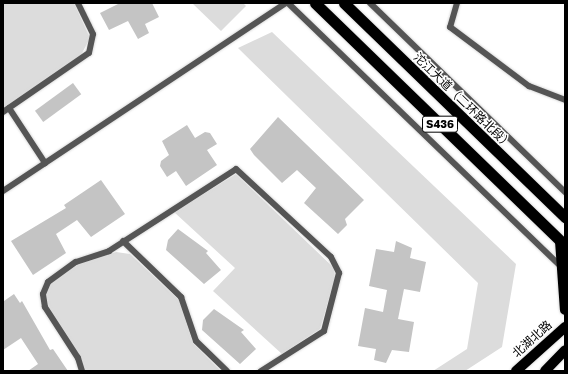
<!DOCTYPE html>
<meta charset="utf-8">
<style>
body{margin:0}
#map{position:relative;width:568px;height:374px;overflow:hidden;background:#fff;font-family:"Golos Text","Noto Sans SC",sans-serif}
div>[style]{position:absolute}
.green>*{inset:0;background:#dcdcdc}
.building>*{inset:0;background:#c4c4c4;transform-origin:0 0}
.roads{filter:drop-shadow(0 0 1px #dbdbdb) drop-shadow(0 0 1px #dbdbdb)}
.service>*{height:6px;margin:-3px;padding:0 3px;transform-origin:3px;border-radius:3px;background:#555}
.primary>*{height:10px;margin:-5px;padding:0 5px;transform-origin:5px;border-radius:5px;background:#000}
.trunk>*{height:11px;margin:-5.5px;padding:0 5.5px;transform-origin:5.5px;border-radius:5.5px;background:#000}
span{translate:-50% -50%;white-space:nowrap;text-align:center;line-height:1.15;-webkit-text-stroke:3px #fff;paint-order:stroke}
.shield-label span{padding:1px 3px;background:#fff;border:1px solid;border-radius:3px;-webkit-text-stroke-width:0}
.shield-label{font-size:11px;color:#000;font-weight:700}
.street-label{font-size:12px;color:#000}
.frame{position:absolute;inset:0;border:4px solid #000;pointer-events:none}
</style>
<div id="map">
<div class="green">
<div style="clip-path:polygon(3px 3px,74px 3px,90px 38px,80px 57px,3px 108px)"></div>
<div style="clip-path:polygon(192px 3px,243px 3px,246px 6px,221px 31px)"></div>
<div style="clip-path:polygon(272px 32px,516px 264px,502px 347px,465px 371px,433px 371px,467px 349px,478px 283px,238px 48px)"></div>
<div style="clip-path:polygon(236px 174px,334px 268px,335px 278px,320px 329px,282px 354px,213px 291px,235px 268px,174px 212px)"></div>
<div style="clip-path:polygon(116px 252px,130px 254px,179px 300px,193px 343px,221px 371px,84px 371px,49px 309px,46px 294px,52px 281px,79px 264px)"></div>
</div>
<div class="building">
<div style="clip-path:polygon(120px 3px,152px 3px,159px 17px,145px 24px,149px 33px,138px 39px,128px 21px,109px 30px,100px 13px)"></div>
<div style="left:73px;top:83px;width:14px;height:47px;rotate:54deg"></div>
<div style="clip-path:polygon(278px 117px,364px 200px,345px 219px,347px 225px,338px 234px,304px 203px,316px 188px,297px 170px,282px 183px,254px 155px,250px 149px)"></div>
<div style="clip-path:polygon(187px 125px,195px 138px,205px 132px,210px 133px,217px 144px,207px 150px,217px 165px,186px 186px,176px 171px,167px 177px,160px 166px,161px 161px,169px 155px,162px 141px)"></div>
<div style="clip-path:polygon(101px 180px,125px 214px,91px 237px,77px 220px,56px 234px,66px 253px,33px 275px,11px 241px,66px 208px,64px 205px)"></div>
<div style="clip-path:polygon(178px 229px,208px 251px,206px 253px,221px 270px,204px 284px,166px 250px,168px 240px)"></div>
<div style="clip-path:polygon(396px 241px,412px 248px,410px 258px,426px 262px,420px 292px,404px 289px,398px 319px,414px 322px,409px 352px,392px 350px,386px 363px,374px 360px,376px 349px,358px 346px,365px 308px,383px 312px,387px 290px,369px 286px,376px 249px,394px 252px)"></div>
<div style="clip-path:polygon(14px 294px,20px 303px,22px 301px,50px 350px,53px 349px,68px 371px,28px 371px,38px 364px,21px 338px,3px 350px,4px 301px)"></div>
<div style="clip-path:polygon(214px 309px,244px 330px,241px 332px,256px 349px,240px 364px,202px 330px,203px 320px)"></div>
</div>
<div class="roads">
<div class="service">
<div style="left:288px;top:3px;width:381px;rotate:44deg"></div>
<div style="left:370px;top:3px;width:272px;rotate:44.1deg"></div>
<div style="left:457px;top:3px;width:25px;rotate:106deg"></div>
<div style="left:450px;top:27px;width:99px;rotate:36.8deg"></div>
<div style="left:529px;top:86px;width:39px;rotate:21deg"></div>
<div style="left:9px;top:108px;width:66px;rotate:56.8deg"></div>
<div style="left:3px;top:112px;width:104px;rotate:-34.5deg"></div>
<div style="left:89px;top:53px;width:19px;rotate:-78deg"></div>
<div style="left:93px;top:34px;width:34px;rotate:-116deg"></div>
<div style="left:3px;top:191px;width:340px;rotate:-33.6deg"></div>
<div style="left:123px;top:241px;width:81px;rotate:44deg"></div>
<div style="left:181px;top:297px;width:46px;rotate:71.2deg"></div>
<div style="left:196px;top:341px;width:43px;rotate:44.1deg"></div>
<div style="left:82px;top:371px;width:14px;rotate:-107deg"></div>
<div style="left:78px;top:358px;width:61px;rotate:-122.9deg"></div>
<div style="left:45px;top:307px;width:13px;rotate:-99deg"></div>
<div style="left:43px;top:294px;width:13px;rotate:-67deg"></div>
<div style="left:48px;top:282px;width:34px;rotate:-36deg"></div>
<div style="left:76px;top:262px;width:35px;rotate:-18deg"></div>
<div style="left:109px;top:251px;width:151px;rotate:-32.8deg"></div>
<div style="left:236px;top:169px;width:129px;rotate:42.8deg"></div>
<div style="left:331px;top:257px;width:18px;rotate:63deg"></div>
<div style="left:339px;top:273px;width:60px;rotate:104.5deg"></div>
<div style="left:324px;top:331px;width:75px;rotate:147.6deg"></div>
</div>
<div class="primary">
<div style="left:560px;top:241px;width:69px;rotate:85.9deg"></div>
<div style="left:516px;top:371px;width:66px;rotate:-41.9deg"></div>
<div style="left:545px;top:371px;width:29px;rotate:-46deg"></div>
</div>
<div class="trunk">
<div style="left:315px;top:3px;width:348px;rotate:44.1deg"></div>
<div style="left:344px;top:3px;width:308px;rotate:44.1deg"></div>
</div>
</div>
<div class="shield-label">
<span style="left:440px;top:124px">S436</span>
</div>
<div class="street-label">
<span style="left:463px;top:101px;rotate:44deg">沱江大道（二环路北段）</span>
<span style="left:532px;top:339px;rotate:-42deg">北湖北路</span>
</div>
<div class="frame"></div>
</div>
